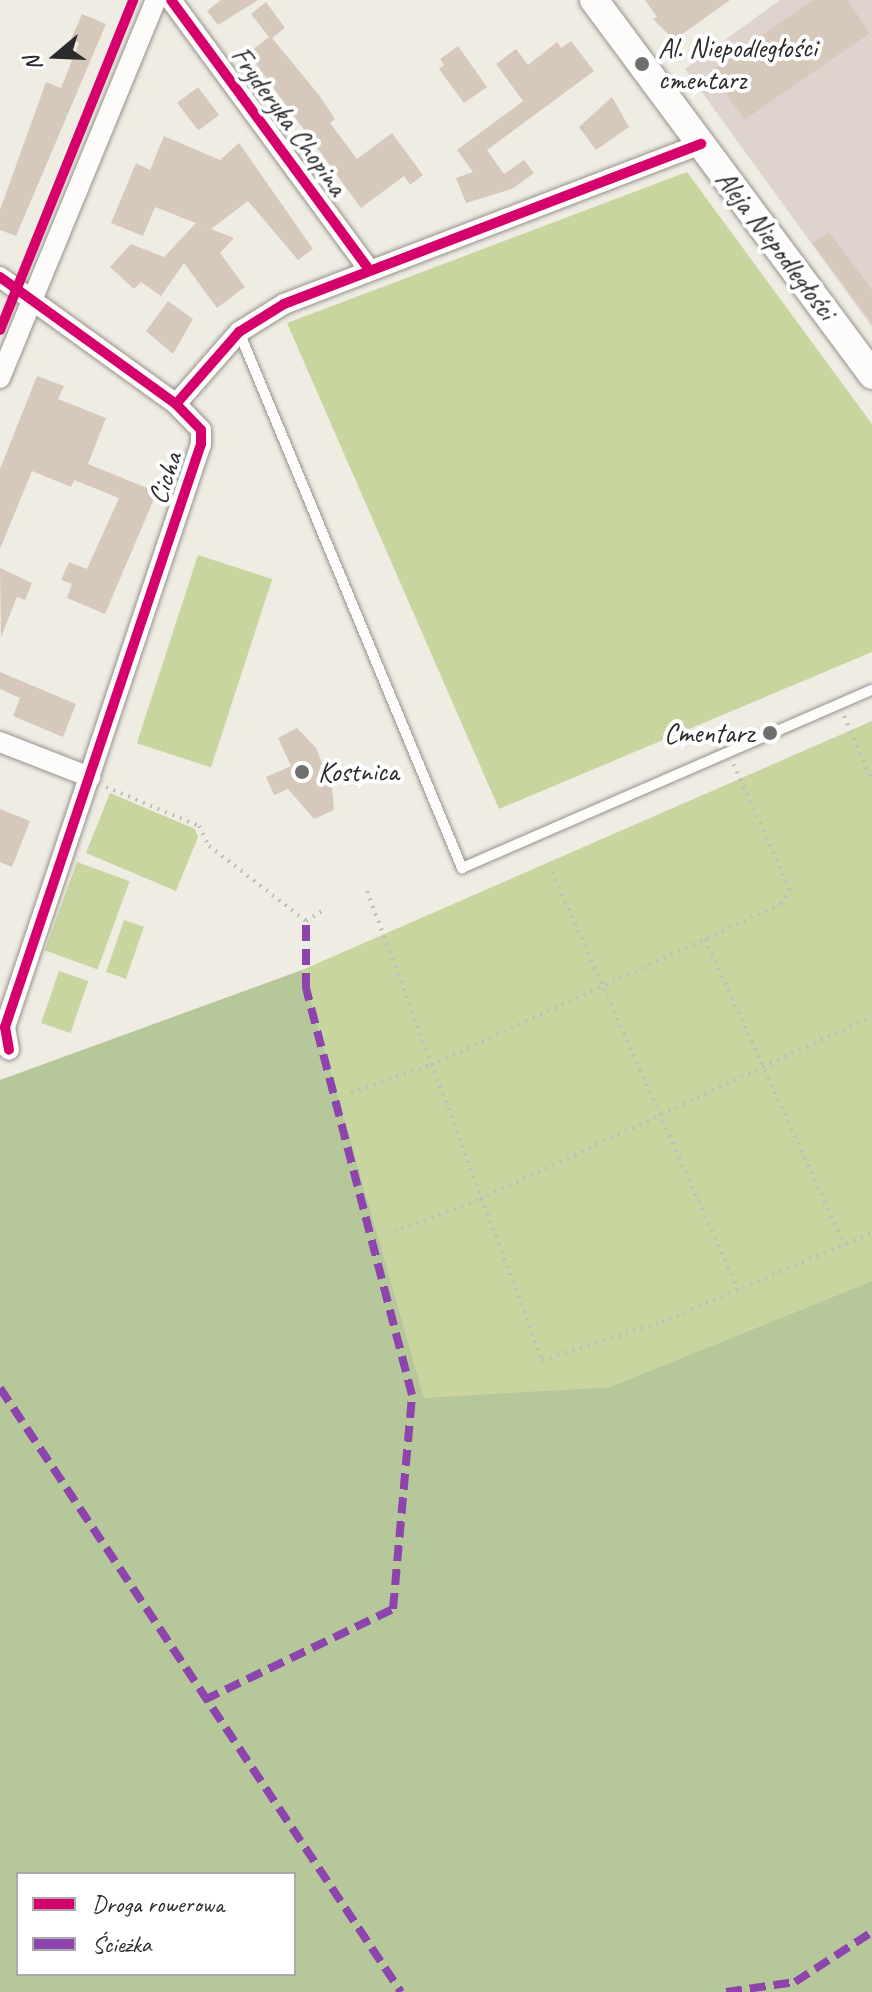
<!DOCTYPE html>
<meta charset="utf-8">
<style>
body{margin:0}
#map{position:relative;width:872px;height:1992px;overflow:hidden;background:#efece3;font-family:Caveat,sans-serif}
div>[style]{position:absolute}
.industrial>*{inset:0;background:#dfd3d0}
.green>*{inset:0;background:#c9d59f;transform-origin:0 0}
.forest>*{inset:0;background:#b6c799}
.building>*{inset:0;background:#d6c9bc;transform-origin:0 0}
.path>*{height:4px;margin-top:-2px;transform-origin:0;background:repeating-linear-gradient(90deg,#bfbebc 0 2px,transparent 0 8px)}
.roads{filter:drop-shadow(0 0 2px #93928d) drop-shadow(0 0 2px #93928d)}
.lane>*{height:10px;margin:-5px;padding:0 5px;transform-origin:5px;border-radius:5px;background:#fdfcfb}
.street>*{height:20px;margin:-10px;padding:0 10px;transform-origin:10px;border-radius:10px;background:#fdfcfb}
.secondary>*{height:28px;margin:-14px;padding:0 14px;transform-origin:14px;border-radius:14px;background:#fdfcfb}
.quiet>*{height:8px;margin-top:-4px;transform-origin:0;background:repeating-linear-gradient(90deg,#8e44ad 0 16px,transparent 0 24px)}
.cycleway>*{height:10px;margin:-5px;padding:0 5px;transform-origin:5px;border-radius:5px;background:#d6006c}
.dots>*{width:22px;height:22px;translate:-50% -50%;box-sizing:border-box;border:4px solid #fff;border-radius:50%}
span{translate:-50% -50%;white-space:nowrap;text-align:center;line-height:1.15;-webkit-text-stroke:8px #fff;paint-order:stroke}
.poi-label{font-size:28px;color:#2b2b2b}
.left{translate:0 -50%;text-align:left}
.right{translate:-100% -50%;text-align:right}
.street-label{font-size:28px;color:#2b2b2b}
.legend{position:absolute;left:16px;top:1872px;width:280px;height:104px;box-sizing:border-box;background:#fff;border:2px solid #aaa;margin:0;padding:10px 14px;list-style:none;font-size:24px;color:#2b2b2b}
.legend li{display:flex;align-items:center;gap:16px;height:40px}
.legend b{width:40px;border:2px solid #aaa}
.north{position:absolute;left:16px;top:16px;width:80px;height:80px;-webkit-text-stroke:6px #fff;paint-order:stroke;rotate:251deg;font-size:22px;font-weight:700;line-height:32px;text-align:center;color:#2b2b2b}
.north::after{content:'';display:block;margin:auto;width:28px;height:36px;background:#2b2b2b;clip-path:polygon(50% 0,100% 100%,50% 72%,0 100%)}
</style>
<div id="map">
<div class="industrial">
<div style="clip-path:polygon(780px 0,872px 0,872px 327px,685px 69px)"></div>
</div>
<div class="green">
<div style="clip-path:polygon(687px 172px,872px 424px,872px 652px,499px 809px,287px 323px)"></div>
<div style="left:198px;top:555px;width:78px;height:198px;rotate:18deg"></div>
<div style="clip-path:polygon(872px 721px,872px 1281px,609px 1387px,424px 1399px,302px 970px)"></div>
<div style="clip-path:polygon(110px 793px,195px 829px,198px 837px,176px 891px,86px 853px)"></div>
<div style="left:77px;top:862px;width:56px;height:94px;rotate:20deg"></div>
<div style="left:124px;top:920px;width:21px;height:55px;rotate:19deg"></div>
<div style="left:59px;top:971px;width:31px;height:55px;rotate:19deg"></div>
</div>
<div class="forest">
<div style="clip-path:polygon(evenodd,302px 970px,424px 1398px,609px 1387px,872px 1281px,872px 1992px,0 1992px,0 1080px,302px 970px,18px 1874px,294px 1874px,294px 1974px,18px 1974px,18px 1874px)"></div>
</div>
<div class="building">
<div style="clip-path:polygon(221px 0,258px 0,218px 25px,207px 11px)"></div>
<div style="clip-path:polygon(645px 0,730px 0,674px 40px,653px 19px,657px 17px)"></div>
<div style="clip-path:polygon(813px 0,847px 0,870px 33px,744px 120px,711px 71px)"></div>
<div style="clip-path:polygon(266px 2px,285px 28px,272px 38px,319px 95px,335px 119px,330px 123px,357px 159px,392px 133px,423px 175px,410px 185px,404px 176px,361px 208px,248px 53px,269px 37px,251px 14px)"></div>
<div style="clip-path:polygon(82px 14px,106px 24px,16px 236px,0 230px,0 210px,46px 82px,61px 88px,79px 43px,71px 39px)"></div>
<div style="clip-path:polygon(571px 41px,594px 71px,487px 150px,504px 174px,524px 160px,534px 173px,512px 189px,466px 203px,456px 178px,473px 172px,457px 150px,523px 101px,496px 64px,516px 49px,528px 65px,557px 42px,561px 48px)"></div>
<div style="clip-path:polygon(458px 46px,487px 87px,464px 103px,439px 69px,444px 65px,440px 59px)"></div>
<div style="left:198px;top:87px;width:35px;height:26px;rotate:53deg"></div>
<div style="clip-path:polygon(612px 97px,629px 127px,596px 150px,579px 127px)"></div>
<div style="clip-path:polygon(164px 136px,220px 160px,239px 143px,313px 249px,298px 260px,248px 201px,211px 229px,155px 207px,143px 236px,111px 223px,136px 163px,150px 170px)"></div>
<div style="clip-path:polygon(196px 223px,234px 238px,220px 253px,245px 287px,217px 308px,184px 263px,161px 296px,141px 282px,134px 289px,110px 267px,131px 244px,164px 257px)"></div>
<div style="clip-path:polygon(829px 232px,872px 290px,872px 323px,812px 243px)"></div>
<div style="clip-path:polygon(168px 301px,193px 319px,173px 354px,146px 331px)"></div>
<div style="clip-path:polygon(37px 376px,64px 386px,58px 399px,106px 418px,88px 464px,157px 492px,105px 614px,67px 598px,72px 584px,61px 580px,69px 562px,87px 569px,119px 498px,74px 480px,71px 487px,32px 471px,0 549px,0 469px)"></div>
<div style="clip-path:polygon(0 568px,32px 583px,25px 600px,17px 597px,1px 637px)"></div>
<div style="clip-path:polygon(0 672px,76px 704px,63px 737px,13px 716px,20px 698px,0 689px)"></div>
<div style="clip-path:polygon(297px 728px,316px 748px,332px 787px,334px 810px,314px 819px,288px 789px,274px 795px,266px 777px,291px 766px,278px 738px)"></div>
<div style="clip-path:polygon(0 809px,30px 821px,12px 867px,0 862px)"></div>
</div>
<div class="path">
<div style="left:844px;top:716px;width:70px;rotate:66.4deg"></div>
<div style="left:106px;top:787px;width:101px;rotate:22.8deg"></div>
<div style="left:199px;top:826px;width:22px;rotate:63deg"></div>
<div style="left:209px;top:846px;width:123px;rotate:37.7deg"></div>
<div style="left:306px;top:921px;width:19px;rotate:-32deg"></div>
<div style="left:552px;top:872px;width:458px;rotate:66deg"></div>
<div style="left:367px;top:891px;width:501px;rotate:69.54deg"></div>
<div style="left:542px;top:1360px;width:126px;rotate:-17.6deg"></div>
<div style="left:662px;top:1322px;width:228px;rotate:-23deg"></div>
<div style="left:705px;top:939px;width:337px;rotate:65.5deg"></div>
<div style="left:351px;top:1093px;width:85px;rotate:-19.3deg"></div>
<div style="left:431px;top:1065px;width:385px;rotate:-24.7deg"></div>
<div style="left:781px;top:904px;width:17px;rotate:-57deg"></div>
<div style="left:790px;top:890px;width:139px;rotate:-114.2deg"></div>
<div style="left:394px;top:1232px;width:92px;rotate:-21deg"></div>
<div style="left:480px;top:1199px;width:433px;rotate:-25deg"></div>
</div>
<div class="roads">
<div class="lane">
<div style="left:239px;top:332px;width:581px;rotate:67.41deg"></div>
<div style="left:462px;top:868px;width:447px;rotate:-23.5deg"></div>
</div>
<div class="street">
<div style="left:171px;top:0;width:335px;rotate:53.7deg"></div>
<div style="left:0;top:277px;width:217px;rotate:35.8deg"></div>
<div style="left:176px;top:404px;width:36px;rotate:46deg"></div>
<div style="left:201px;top:430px;width:14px;rotate:90deg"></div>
<div style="left:201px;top:444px;width:615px;rotate:108.58deg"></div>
<div style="left:5px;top:1027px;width:23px;rotate:80deg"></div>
<div style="left:0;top:378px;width:409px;rotate:-67.6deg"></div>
<div style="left:176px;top:404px;width:96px;rotate:-48.8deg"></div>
<div style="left:239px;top:332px;width:53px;rotate:-31.9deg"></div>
<div style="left:284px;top:304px;width:447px;rotate:-21deg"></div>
<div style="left:0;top:742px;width:97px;rotate:21.3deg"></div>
</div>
<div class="secondary">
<div style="left:594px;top:0;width:467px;rotate:53.4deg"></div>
</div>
</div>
<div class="quiet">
<div style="left:0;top:1388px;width:725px;rotate:56.42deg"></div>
<div style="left:204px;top:1700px;width:210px;rotate:-25.7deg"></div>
<div style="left:393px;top:1609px;width:215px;rotate:-84.9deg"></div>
<div style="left:412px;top:1395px;width:420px;rotate:-104.6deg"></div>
<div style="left:306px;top:989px;width:68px;rotate:-90deg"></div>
<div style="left:726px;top:1992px;width:70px;rotate:-8.2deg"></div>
<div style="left:795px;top:1982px;width:92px;rotate:-33deg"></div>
</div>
<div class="cycleway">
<div style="left:171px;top:0;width:335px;rotate:53.7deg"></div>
<div style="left:0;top:277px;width:217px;rotate:35.8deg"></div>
<div style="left:176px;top:404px;width:36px;rotate:46deg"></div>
<div style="left:201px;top:430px;width:14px;rotate:90deg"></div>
<div style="left:201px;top:444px;width:615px;rotate:108.58deg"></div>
<div style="left:5px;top:1027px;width:23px;rotate:80deg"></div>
<div style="left:0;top:330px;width:356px;rotate:-68deg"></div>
<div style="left:176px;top:404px;width:96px;rotate:-48.8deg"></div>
<div style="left:239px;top:332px;width:53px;rotate:-31.9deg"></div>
<div style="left:284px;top:304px;width:447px;rotate:-21deg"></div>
</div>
<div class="dots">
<div style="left:642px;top:64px;background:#706f6b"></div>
<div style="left:770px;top:733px;background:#706f6b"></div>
<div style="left:302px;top:772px;background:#706f6b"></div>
</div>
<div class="poi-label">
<span class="left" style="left:658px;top:64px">Al. Niepodległości<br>cmentarz</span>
<span class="right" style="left:754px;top:733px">Cmentarz</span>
<span class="left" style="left:318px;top:772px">Kostnica</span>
</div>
<div class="street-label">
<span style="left:289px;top:121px;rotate:54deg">Fryderyka Chopina</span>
<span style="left:776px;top:245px;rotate:53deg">Aleja Niepodległości</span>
<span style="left:165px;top:478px;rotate:-71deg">Cicha</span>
</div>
<ul class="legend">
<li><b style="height:10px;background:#d6006c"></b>Droga rowerowa</li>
<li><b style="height:10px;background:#8e44ad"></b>Ścieżka</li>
</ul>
<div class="north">N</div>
</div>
